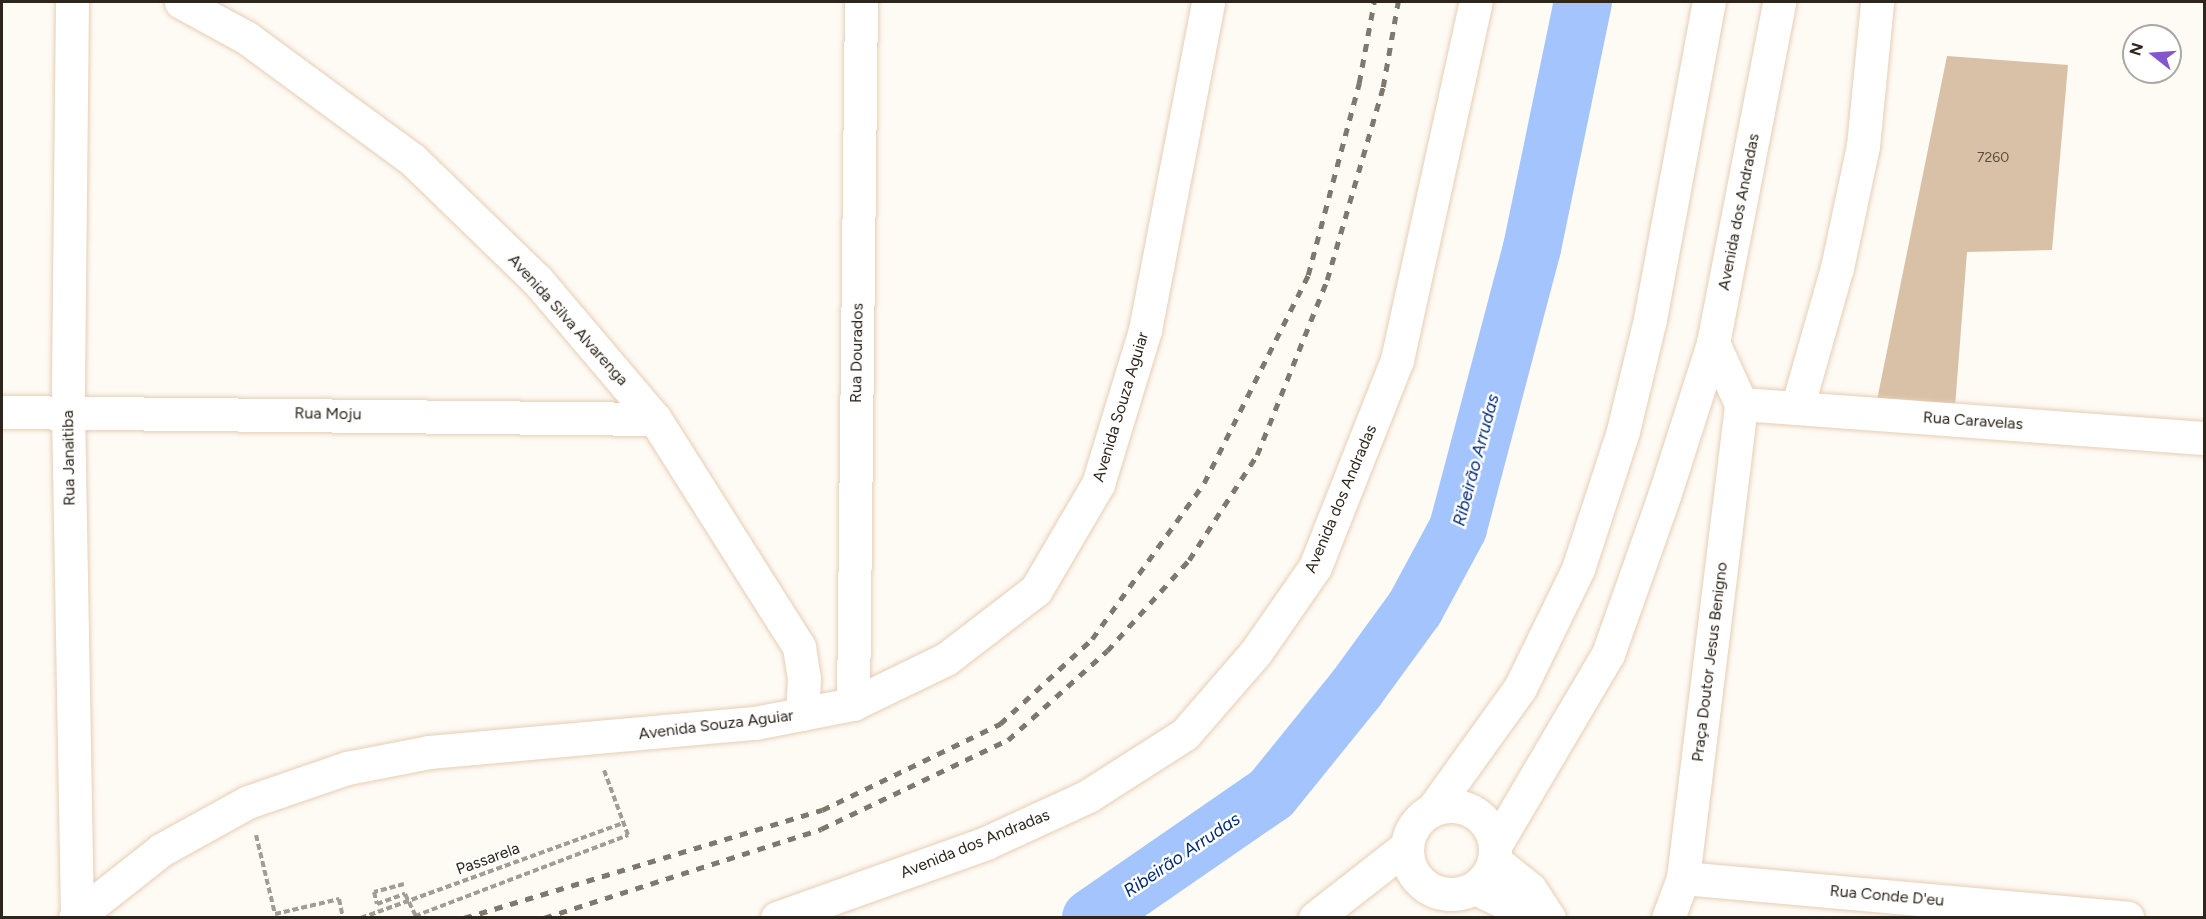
<!DOCTYPE html>
<meta charset="utf-8">
<style>
body{margin:0}
#map{position:relative;width:2206px;height:919px;overflow:hidden;background:#fefaf4;font-family:Figtree,sans-serif}
div>[style]{position:absolute}
.river>*{height:58px;margin:-29px;padding:0 29px;transform-origin:29px;border-radius:29px;background:#a3c4fd}
.building>*{inset:0;background:#d8c1a7}
.path>*{height:4px;margin-top:-2px;transform-origin:0;background:repeating-linear-gradient(90deg,#a19c94 0 6px,transparent 0 9px)}
.roads{filter:drop-shadow(0 0 2px #e5ceb4) drop-shadow(0 0 2px #e5ceb4)}
.minor>*{height:33px;margin:-16.5px;padding:0 16.5px;transform-origin:16.5px;border-radius:16.5px;background:#fff}
.major>*{height:33px;margin:-16.5px;padding:0 16.5px;transform-origin:16.5px;border-radius:16.5px;background:#fff}
.major>.ring{margin:-16.5px;padding:0;box-sizing:content-box;background:none;border:33px solid #fff;border-radius:50%}
.rail>*{height:4.5px;margin-top:-2.25px;transform-origin:0;background:repeating-linear-gradient(90deg,#7e786f 0 8px,transparent 0 16px)}
.path-bridge>*{height:4px;margin-top:-2px;transform-origin:0;background:repeating-linear-gradient(90deg,#a19c94 0 6px,transparent 0 9px)}
span{translate:-50% -50%;white-space:nowrap;text-align:center;line-height:1.15;-webkit-text-stroke:5px #fff;paint-order:stroke}
.number-label{font-size:14px;color:#584d3f}
.number-label span{-webkit-text-stroke-width:0}
.street-label{font-size:16px;color:#2e261c}
.water-label{font-size:18px;color:#002b79;font-style:italic}
.frame{position:absolute;inset:0;border:3px solid #2e261c;pointer-events:none}
.north{position:absolute;left:2122px;top:24px;width:60px;height:60px;box-sizing:border-box;background:#fff;border:2px solid #aba8a4;border-radius:50%;rotate:287deg;font-size:16px;font-weight:700;line-height:24px;text-align:center;color:#2e261c}
.north::after{content:'';display:block;margin:auto;width:21px;height:27px;background:#8356cf;clip-path:polygon(50% 0,100% 100%,50% 72%,0 100%)}
</style>
<div id="map">
<div class="river">
<div style="left:1091px;top:918px;width:219px;rotate:-34.6deg"></div>
<div style="left:1271px;top:794px;width:135px;rotate:-51deg"></div>
<div style="left:1356px;top:689px;width:100px;rotate:-53.9deg"></div>
<div style="left:1415px;top:608px;width:91px;rotate:-61.7deg"></div>
<div style="left:1458px;top:528px;width:290px;rotate:-75.2deg"></div>
<div style="left:1532px;top:248px;width:251px;rotate:-78.3deg"></div>
</div>
<div class="building">
<div style="clip-path:polygon(1947px 56px,2068px 65px,2052px 250px,1967px 252px,1955px 407px,1877px 400px)"></div>
</div>
<div class="path">
<div style="left:256px;top:835px;width:81px;rotate:76.5deg"></div>
<div style="left:275px;top:914px;width:66px;rotate:-13.2deg"></div>
<div style="left:339px;top:899px;width:19px;rotate:78deg"></div>
<div style="left:404px;top:884px;width:31px;rotate:165deg"></div>
<div style="left:374px;top:892px;width:12px;rotate:76deg"></div>
<div style="left:377px;top:904px;width:30px;rotate:-20deg"></div>
<div style="left:405px;top:894px;width:25px;rotate:64deg"></div>
<div style="left:415px;top:916px;width:228px;rotate:-20.8deg"></div>
<div style="left:628px;top:835px;width:69px;rotate:-110.3deg"></div>
</div>
<div class="roads">
<div class="minor">
<div style="left:72px;top:2px;width:408px;rotate:90.6deg"></div>
<div style="left:68px;top:410px;width:505px;rotate:88.98deg"></div>
<div style="left:181px;top:2px;width:75px;rotate:28.6deg"></div>
<div style="left:247px;top:38px;width:206px;rotate:36.3deg"></div>
<div style="left:413px;top:160px;width:173px;rotate:44.1deg"></div>
<div style="left:537px;top:280px;width:182px;rotate:49.7deg"></div>
<div style="left:655px;top:419px;width:270px;rotate:57.7deg"></div>
<div style="left:799px;top:647px;width:31px;rotate:81deg"></div>
<div style="left:804px;top:678px;width:36px;rotate:93deg"></div>
<div style="left:1713px;top:343px;width:67px;rotate:65.3deg"></div>
<div style="left:1741px;top:404px;width:464px;rotate:4.2deg"></div>
<div style="left:1797px;top:408px;width:146px;rotate:-74.1deg"></div>
<div style="left:1837px;top:268px;width:125px;rotate:-78deg"></div>
<div style="left:1863px;top:146px;width:145px;rotate:-84.4deg"></div>
<div style="left:2px;top:412px;width:653px;rotate:0.61deg"></div>
<div style="left:853px;top:704px;width:702px;rotate:-89.35deg"></div>
<div style="left:1494px;top:860px;width:46px;rotate:38.9deg"></div>
<div style="left:1530px;top:889px;width:35px;rotate:57deg"></div>
<div style="left:1683px;top:878px;width:446px;rotate:5.1deg"></div>
<div style="left:1475px;top:888px;width:69px;rotate:25.8deg"></div>
<div style="left:75px;top:918px;width:110px;rotate:-38.3deg"></div>
<div style="left:161px;top:850px;width:99px;rotate:-28.9deg"></div>
<div style="left:248px;top:802px;width:105px;rotate:-19deg"></div>
<div style="left:347px;top:768px;width:84px;rotate:-11deg"></div>
<div style="left:429px;top:752px;width:327px;rotate:-5.1deg"></div>
<div style="left:755px;top:723px;width:100px;rotate:-11deg"></div>
<div style="left:853px;top:704px;width:103px;rotate:-25.8deg"></div>
<div style="left:946px;top:659px;width:113px;rotate:-37.5deg"></div>
<div style="left:1036px;top:590px;width:123px;rotate:-59.7deg"></div>
<div style="left:1098px;top:484px;width:161px;rotate:-73deg"></div>
<div style="left:1145px;top:330px;width:334px;rotate:-79.1deg"></div>
<div style="left:777px;top:918px;width:222px;rotate:-19.7deg"></div>
<div style="left:986px;top:843px;width:112px;rotate:-24.7deg"></div>
<div style="left:1088px;top:796px;width:115px;rotate:-32.6deg"></div>
<div style="left:1185px;top:734px;width:108px;rotate:-49.1deg"></div>
<div style="left:1256px;top:652px;width:103px;rotate:-55.2deg"></div>
<div style="left:1315px;top:567px;width:223px;rotate:-68.4deg"></div>
<div style="left:1397px;top:360px;width:367px;rotate:-77.6deg"></div>
<div style="left:1668px;top:918px;width:43px;rotate:-69.4deg"></div>
<div style="left:1683px;top:878px;width:478px;rotate:-83deg"></div>
</div>
<div class="major">
<div class="ring" style="left:1407px;top:806px;width:55px;height:55px"></div>
<div style="left:1433px;top:809px;width:149px;rotate:-54.3deg"></div>
<div style="left:1520px;top:688px;width:132px;rotate:-64deg"></div>
<div style="left:1578px;top:569px;width:145px;rotate:-71.9deg"></div>
<div style="left:1623px;top:431px;width:115px;rotate:-76.4deg"></div>
<div style="left:1650px;top:319px;width:322px;rotate:-79.5deg"></div>
<div style="left:1496px;top:844px;width:221px;rotate:-59.5deg"></div>
<div style="left:1608px;top:654px;width:168px;rotate:-70.5deg"></div>
<div style="left:1664px;top:496px;width:161px;rotate:-72.2deg"></div>
<div style="left:1713px;top:343px;width:347px;rotate:-79deg"></div>
<div style="left:1315px;top:918px;width:117px;rotate:-38deg"></div>
</div>
</div>
<div class="rail">
<div style="left:464px;top:918px;width:374px;rotate:-16.8deg"></div>
<div style="left:822px;top:810px;width:198px;rotate:-25.8deg"></div>
<div style="left:1000px;top:724px;width:125px;rotate:-42.7deg"></div>
<div style="left:1092px;top:639px;width:192px;rotate:-54.3deg"></div>
<div style="left:1204px;top:483px;width:233px;rotate:-63.4deg"></div>
<div style="left:1308px;top:275px;width:199px;rotate:-75.1deg"></div>
<div style="left:1359px;top:83px;width:82px;rotate:-79.5deg"></div>
<div style="left:544px;top:918px;width:291px;rotate:-17.8deg"></div>
<div style="left:821px;top:829px;width:207px;rotate:-25.5deg"></div>
<div style="left:1008px;top:740px;width:133px;rotate:-42deg"></div>
<div style="left:1107px;top:651px;width:122px;rotate:-48deg"></div>
<div style="left:1189px;top:560px;width:125px;rotate:-57.1deg"></div>
<div style="left:1257px;top:455px;width:188px;rotate:-68.2deg"></div>
<div style="left:1327px;top:280px;width:201px;rotate:-73.8deg"></div>
<div style="left:1383px;top:87px;width:86px;rotate:-80deg"></div>
</div>
<div class="path-bridge">
<div style="left:361px;top:918px;width:280px;rotate:-19.9deg"></div>
</div>
<div class="number-label">
<span style="left:1993px;top:158px">7260</span>
</div>
<div class="street-label">
<span style="left:1739px;top:212px;rotate:-79deg">Avenida dos Andradas</span>
<span style="left:568px;top:320px;rotate:48deg">Avenida Silva Alvarenga</span>
<span style="left:857px;top:353px;rotate:-89deg">Rua Dourados</span>
<span style="left:1121px;top:407px;rotate:-73deg">Avenida Souza Aguiar</span>
<span style="left:328px;top:414px;rotate:1deg">Rua Moju</span>
<span style="left:1973px;top:421px;rotate:4deg">Rua Caravelas</span>
<span style="left:69px;top:458px;rotate:-91deg">Rua Janaitiba</span>
<span style="left:1341px;top:499px;rotate:-67deg">Avenida dos Andradas</span>
<span style="left:1710px;top:662px;rotate:-83deg">Praça Doutor Jesus Benigno</span>
<span style="left:716px;top:725px;rotate:-7deg">Avenida Souza Aguiar</span>
<span style="left:975px;top:844px;rotate:-22deg">Avenida dos Andradas</span>
<span style="left:488px;top:859px;rotate:-20deg">Passarela</span>
<span style="left:1887px;top:896px;rotate:5deg">Rua Conde D'eu</span>
</div>
<div class="water-label">
<span style="left:1476px;top:460px;rotate:-75deg">Ribeirão Arrudas</span>
<span style="left:1182px;top:855px;rotate:-34deg">Ribeirão Arrudas</span>
</div>
<div class="frame"></div>
<div class="north">N</div>
</div>
